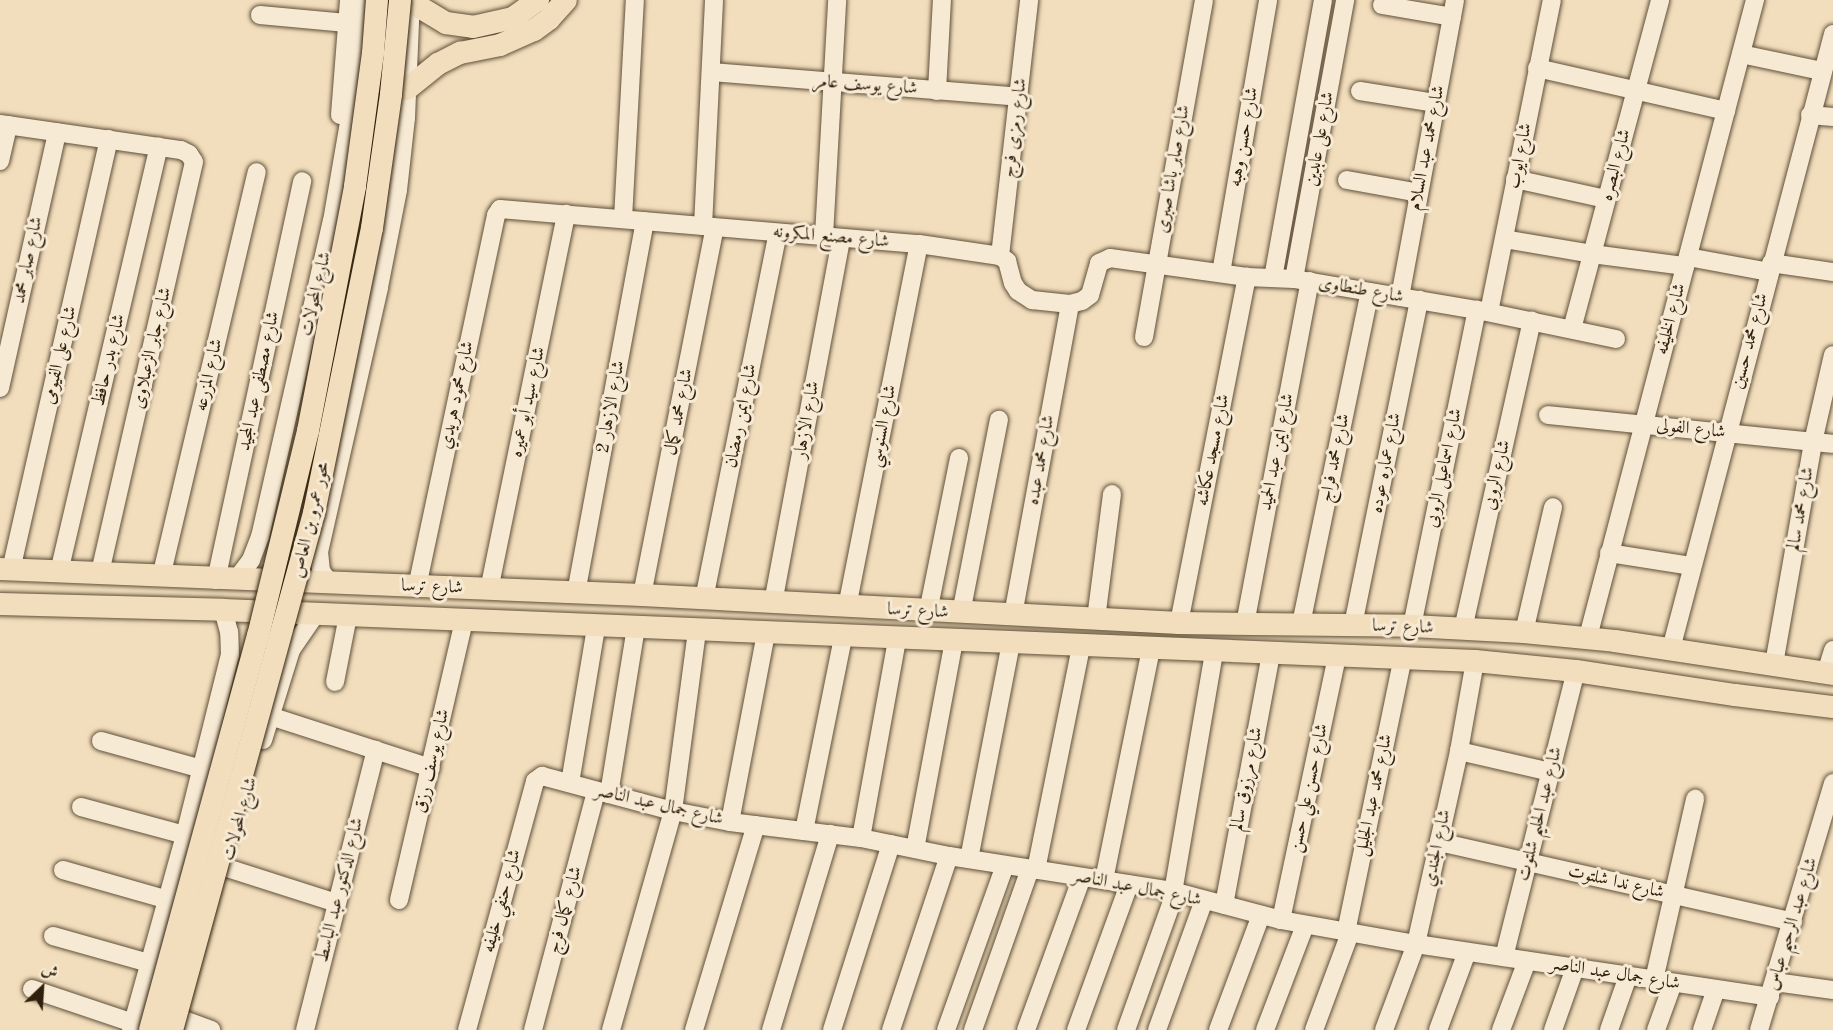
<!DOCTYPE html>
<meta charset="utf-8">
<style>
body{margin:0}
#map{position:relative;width:1833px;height:1030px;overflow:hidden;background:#f2debd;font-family:"Old Standard TT",Amiri,serif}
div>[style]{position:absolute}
.roads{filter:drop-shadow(0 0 2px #605039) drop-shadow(0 0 2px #605039)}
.minor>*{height:18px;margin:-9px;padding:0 9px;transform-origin:9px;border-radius:9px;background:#f7ead4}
.major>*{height:22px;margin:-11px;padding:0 11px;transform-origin:11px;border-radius:11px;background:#f2debd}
.bridges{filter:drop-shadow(0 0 2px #2f200d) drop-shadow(0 0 2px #2f200d)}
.major-bridge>*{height:22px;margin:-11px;padding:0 11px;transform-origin:11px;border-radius:11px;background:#f2debd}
span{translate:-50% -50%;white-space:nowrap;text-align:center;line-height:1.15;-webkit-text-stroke:6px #f7ead4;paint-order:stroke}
.street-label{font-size:18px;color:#2f200d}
.north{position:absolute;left:12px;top:958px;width:60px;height:60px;-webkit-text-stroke:4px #f7ead4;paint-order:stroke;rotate:25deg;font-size:16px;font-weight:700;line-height:24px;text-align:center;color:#2f200d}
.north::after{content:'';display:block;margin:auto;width:21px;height:27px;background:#2f200d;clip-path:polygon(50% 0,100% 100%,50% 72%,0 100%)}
</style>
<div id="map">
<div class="roads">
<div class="minor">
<div style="left:1382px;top:5px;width:71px;rotate:9.7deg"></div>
<div style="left:260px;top:15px;width:87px;rotate:5.3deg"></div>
<div style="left:1741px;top:54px;width:83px;rotate:11.9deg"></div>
<div style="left:1537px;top:68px;width:194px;rotate:12.8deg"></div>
<div style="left:711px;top:72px;width:309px;rotate:4.6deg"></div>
<div style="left:937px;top:91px;width:91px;rotate:-86.9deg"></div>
<div style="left:1360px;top:91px;width:77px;rotate:9deg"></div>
<div style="left:340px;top:115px;width:115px;rotate:-85.5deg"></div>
<div style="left:1810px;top:115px;width:23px;rotate:5deg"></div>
<div style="left:0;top:124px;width:183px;rotate:8.2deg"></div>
<div style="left:181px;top:150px;width:9px;rotate:27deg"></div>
<div style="left:189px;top:154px;width:9px;rotate:58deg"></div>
<div style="left:194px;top:162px;width:423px;rotate:102.9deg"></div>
<div style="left:0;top:161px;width:37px;rotate:-77deg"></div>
<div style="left:1515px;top:179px;width:93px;rotate:12.4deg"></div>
<div style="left:1347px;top:180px;width:73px;rotate:10.2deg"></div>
<div style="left:623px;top:219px;width:219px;rotate:-86.9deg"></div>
<div style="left:703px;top:226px;width:226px;rotate:-87.2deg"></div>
<div style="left:824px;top:236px;width:236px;rotate:-86.8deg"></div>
<div style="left:1504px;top:239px;width:89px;rotate:9.7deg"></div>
<div style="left:1592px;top:254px;width:94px;rotate:7.4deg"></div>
<div style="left:1000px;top:256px;width:258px;rotate:-83.5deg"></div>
<div style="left:1688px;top:257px;width:82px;rotate:10.5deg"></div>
<div style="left:1771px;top:263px;width:63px;rotate:8.3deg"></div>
<div style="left:1221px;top:273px;width:277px;rotate:-80.2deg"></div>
<div style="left:1273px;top:278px;width:282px;rotate:-79.8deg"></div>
<div style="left:1294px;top:279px;width:284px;rotate:-79.6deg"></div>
<div style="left:1400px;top:297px;width:302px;rotate:-79.5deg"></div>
<div style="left:1489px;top:312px;width:318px;rotate:-78.6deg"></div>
<div style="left:1572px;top:329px;width:341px;rotate:-75deg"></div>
<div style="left:1144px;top:337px;width:342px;rotate:-79.9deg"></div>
<div style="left:0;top:388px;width:262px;rotate:-77.4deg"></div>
<div style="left:1548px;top:415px;width:286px;rotate:5.8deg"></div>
<div style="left:1609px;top:553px;width:83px;rotate:9deg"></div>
<div style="left:11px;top:570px;width:442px;rotate:-77.2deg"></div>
<div style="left:59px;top:572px;width:437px;rotate:-76.8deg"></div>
<div style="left:161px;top:577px;width:416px;rotate:-76.7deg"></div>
<div style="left:216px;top:580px;width:408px;rotate:-77.8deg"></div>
<div style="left:236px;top:580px;width:25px;rotate:-53deg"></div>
<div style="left:251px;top:560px;width:25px;rotate:-69deg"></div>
<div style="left:260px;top:537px;width:324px;rotate:-77.2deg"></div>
<div style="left:332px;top:221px;width:130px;rotate:-80.2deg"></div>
<div style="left:354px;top:93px;width:94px;rotate:-83.3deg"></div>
<div style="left:329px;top:582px;width:14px;rotate:-126deg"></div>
<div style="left:321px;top:571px;width:19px;rotate:-96deg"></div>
<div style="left:319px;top:552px;width:272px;rotate:-77.2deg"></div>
<div style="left:379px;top:287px;width:99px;rotate:-78.9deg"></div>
<div style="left:398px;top:190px;width:72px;rotate:-83.7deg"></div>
<div style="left:406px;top:118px;width:118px;rotate:-87.6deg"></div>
<div style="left:417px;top:587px;width:380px;rotate:-78deg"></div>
<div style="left:496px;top:215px;width:7px;rotate:-56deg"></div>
<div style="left:500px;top:209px;width:420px;rotate:4.8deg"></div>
<div style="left:919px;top:244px;width:82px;rotate:8.4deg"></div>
<div style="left:1000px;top:256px;width:9px;rotate:36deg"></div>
<div style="left:1007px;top:261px;width:23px;rotate:75deg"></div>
<div style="left:1013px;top:283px;width:9px;rotate:58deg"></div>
<div style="left:1018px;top:291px;width:17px;rotate:33deg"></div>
<div style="left:1032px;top:300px;width:38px;rotate:6deg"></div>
<div style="left:1070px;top:304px;width:12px;rotate:-14deg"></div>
<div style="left:1082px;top:301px;width:10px;rotate:-37deg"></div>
<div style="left:1090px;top:295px;width:33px;rotate:-74deg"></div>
<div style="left:1099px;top:263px;width:12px;rotate:-24deg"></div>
<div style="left:1110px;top:258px;width:138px;rotate:7.9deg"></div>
<div style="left:1247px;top:277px;width:47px;rotate:2.4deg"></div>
<div style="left:1294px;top:279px;width:186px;rotate:9.6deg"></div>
<div style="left:1477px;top:310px;width:142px;rotate:11.8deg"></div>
<div style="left:489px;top:590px;width:384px;rotate:-78.4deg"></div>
<div style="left:576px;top:593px;width:378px;rotate:-79.5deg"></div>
<div style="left:642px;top:595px;width:374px;rotate:-78.8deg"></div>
<div style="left:704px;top:599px;width:373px;rotate:-78.6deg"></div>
<div style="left:773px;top:603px;width:371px;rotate:-79.4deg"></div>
<div style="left:847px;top:607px;width:370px;rotate:-78.8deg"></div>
<div style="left:928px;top:612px;width:157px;rotate:-78.6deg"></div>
<div style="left:961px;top:613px;width:197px;rotate:-78.9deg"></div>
<div style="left:1013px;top:615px;width:316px;rotate:-79.6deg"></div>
<div style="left:1096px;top:619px;width:126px;rotate:-82.7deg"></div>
<div style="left:1179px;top:623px;width:353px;rotate:-78.9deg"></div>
<div style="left:1245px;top:624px;width:349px;rotate:-79.3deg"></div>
<div style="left:1301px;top:624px;width:339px;rotate:-78.3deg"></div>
<div style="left:1353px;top:625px;width:332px;rotate:-78.5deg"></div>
<div style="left:1412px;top:626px;width:323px;rotate:-78.4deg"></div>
<div style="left:1463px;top:629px;width:316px;rotate:-77.4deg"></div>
<div style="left:1524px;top:632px;width:128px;rotate:-76.9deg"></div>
<div style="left:1588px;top:637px;width:659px;rotate:-75.31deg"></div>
<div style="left:1671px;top:649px;width:636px;rotate:-75.24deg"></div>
<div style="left:1774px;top:664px;width:225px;rotate:-80deg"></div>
<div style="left:1813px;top:442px;width:89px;rotate:-77.1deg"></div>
<div style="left:1826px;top:673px;width:24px;rotate:-73deg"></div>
<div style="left:335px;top:682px;width:67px;rotate:-78.9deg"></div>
<div style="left:270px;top:716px;width:169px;rotate:17.9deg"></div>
<div style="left:263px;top:740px;width:94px;rotate:-72.7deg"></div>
<div style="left:291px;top:650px;width:42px;rotate:-55.6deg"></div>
<div style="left:101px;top:741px;width:105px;rotate:15.5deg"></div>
<div style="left:1459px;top:751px;width:94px;rotate:12.9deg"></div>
<div style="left:570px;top:783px;width:158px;rotate:-80.5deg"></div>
<div style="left:609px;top:794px;width:168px;rotate:-80.8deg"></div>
<div style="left:81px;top:807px;width:108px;rotate:15.1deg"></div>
<div style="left:730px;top:822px;width:191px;rotate:-79.2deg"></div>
<div style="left:804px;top:831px;width:198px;rotate:-78.6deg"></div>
<div style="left:861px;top:838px;width:202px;rotate:-79.7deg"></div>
<div style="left:1439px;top:842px;width:363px;rotate:12.7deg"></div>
<div style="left:915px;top:849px;width:212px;rotate:-79.4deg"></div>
<div style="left:969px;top:859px;width:220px;rotate:-79deg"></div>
<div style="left:227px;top:868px;width:115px;rotate:17.7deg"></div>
<div style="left:63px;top:870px;width:109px;rotate:15.9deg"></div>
<div style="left:1036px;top:870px;width:228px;rotate:-78.6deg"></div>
<div style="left:1104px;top:880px;width:236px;rotate:-78.5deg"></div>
<div style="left:399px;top:900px;width:286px;rotate:-76.9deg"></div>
<div style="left:1224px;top:905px;width:255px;rotate:-79.4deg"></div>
<div style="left:1281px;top:920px;width:270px;rotate:-78deg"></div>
<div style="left:1346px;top:932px;width:281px;rotate:-78.3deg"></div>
<div style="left:53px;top:936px;width:100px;rotate:15.7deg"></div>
<div style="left:1504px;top:957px;width:295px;rotate:-75.9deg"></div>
<div style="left:1654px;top:980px;width:186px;rotate:-77.2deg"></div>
<div style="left:1775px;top:982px;width:59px;rotate:7.9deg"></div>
<div style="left:32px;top:989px;width:107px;rotate:18.6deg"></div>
<div style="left:184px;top:1020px;width:29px;rotate:20deg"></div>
<div style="left:131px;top:1030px;width:202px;rotate:-74.5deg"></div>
<div style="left:185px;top:835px;width:186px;rotate:-76deg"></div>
<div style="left:230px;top:655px;width:23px;rotate:-92deg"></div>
<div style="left:229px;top:632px;width:23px;rotate:-105deg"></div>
<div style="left:305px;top:1030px;width:289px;rotate:-75.8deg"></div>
<div style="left:467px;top:1030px;width:258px;rotate:-74.7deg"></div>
<div style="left:535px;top:781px;width:9px;rotate:-36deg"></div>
<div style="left:542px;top:776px;width:136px;rotate:15deg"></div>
<div style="left:673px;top:811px;width:58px;rotate:10.9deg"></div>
<div style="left:730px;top:822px;width:132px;rotate:7deg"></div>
<div style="left:861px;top:838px;width:90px;rotate:11.6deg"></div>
<div style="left:949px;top:856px;width:226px;rotate:8.9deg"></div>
<div style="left:1172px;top:891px;width:113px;rotate:14.9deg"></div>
<div style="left:1281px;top:920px;width:137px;rotate:10.1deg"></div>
<div style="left:1416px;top:944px;width:358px;rotate:8.5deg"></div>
<div style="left:533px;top:1030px;width:247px;rotate:-75.2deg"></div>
<div style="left:611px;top:1030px;width:228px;rotate:-74.2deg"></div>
<div style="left:673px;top:811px;width:182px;rotate:-82.4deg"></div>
<div style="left:694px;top:1030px;width:214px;rotate:-73.2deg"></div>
<div style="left:771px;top:1030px;width:205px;rotate:-73.2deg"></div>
<div style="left:832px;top:1030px;width:195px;rotate:-72.4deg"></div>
<div style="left:891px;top:1030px;width:183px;rotate:-71.6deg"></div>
<div style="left:946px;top:1030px;width:175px;rotate:-70.3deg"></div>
<div style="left:973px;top:1030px;width:171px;rotate:-70.5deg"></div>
<div style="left:1026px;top:1030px;width:163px;rotate:-69.9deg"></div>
<div style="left:1076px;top:1030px;width:155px;rotate:-70deg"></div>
<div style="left:1126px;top:1030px;width:134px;rotate:-70.3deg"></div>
<div style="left:1171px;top:904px;width:256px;rotate:-80.3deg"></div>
<div style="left:1157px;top:1030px;width:138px;rotate:-70.1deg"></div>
<div style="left:1218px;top:1030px;width:123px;rotate:-69.5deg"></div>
<div style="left:1265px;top:1030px;width:112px;rotate:-69.1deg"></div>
<div style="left:1314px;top:1030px;width:103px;rotate:-69.6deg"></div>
<div style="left:1384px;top:1030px;width:92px;rotate:-69.6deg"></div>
<div style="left:1416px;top:944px;width:198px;rotate:-77.4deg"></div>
<div style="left:1459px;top:751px;width:91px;rotate:-79.9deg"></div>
<div style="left:1438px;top:1030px;width:83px;rotate:-69.6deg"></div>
<div style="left:1501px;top:1030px;width:74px;rotate:-69.4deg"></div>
<div style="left:1553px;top:1030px;width:66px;rotate:-70.5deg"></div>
<div style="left:1609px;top:1030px;width:57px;rotate:-70.6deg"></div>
<div style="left:1656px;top:1030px;width:50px;rotate:-70.1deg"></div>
<div style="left:1702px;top:1030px;width:43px;rotate:-71.1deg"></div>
<div style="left:1759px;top:1030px;width:258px;rotate:-73.3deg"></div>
</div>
<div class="major">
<div style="left:411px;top:2px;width:41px;rotate:31deg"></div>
<div style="left:446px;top:23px;width:27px;rotate:8deg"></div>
<div style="left:473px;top:27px;width:41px;rotate:-12.7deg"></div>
<div style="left:513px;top:18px;width:31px;rotate:-36deg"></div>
<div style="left:407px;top:89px;width:40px;rotate:-39deg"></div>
<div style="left:438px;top:64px;width:25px;rotate:-27deg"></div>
<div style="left:460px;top:53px;width:41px;rotate:-11.3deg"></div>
<div style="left:500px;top:45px;width:37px;rotate:-24deg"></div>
<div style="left:534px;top:30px;width:19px;rotate:-36deg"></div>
<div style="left:549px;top:19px;width:25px;rotate:-48deg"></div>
<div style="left:0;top:569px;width:643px;rotate:2.32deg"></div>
<div style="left:642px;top:595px;width:538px;rotate:2.98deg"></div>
<div style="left:1179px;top:623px;width:233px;rotate:0.7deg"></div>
<div style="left:1412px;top:626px;width:112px;rotate:3.1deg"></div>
<div style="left:1524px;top:632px;width:91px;rotate:5.6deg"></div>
<div style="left:1615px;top:641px;width:220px;rotate:8.6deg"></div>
<div style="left:0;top:604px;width:223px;rotate:1.5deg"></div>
<div style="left:223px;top:610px;width:1253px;rotate:2.33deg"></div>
<div style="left:1475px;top:661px;width:101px;rotate:5.7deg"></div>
<div style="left:1576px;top:671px;width:161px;rotate:8.6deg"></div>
<div style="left:1735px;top:695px;width:99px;rotate:7deg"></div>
</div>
</div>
<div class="bridges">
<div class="major-bridge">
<div style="left:150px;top:1030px;width:409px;rotate:-74.7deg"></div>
<div style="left:258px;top:636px;width:211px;rotate:-76.3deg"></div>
<div style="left:308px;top:431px;width:249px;rotate:-79.1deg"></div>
<div style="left:355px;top:186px;width:134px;rotate:-82.3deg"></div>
<div style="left:373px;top:53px;width:53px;rotate:-85.7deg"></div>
<div style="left:172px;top:1030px;width:536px;rotate:-74.64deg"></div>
<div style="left:314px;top:513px;width:291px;rotate:-78.5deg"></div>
<div style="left:372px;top:228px;width:135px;rotate:-81.9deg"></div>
<div style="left:391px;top:94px;width:94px;rotate:-84.5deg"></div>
</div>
</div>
<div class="street-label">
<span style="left:865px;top:85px;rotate:4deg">شارع يوسف عامر</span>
<span style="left:1015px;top:128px;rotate:-83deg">شارع رمزى فرج</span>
<span style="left:1244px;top:137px;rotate:-80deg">شارع حسن وهبه</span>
<span style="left:1320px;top:139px;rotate:-80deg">شارع على عابدين</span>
<span style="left:1427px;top:148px;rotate:-79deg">شارع محمد عبد السلام</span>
<span style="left:1520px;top:156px;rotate:-79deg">شارع ايوب</span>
<span style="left:1616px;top:165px;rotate:-75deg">شارع البصره</span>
<span style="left:1173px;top:169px;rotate:-80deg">شارع صابر باشا صبرى</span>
<span style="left:831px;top:237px;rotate:5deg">شارع مصنع المكرونه</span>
<span style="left:28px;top:260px;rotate:-78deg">شارع صابر محمد</span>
<span style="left:1361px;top:290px;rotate:10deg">شارع طنطاوى</span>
<span style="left:316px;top:294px;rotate:-77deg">شارع المحولات</span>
<span style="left:1671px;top:319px;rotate:-75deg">شارع الخليفه</span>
<span style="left:1750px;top:341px;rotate:-75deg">شارع محمد حسين</span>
<span style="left:152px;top:348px;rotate:-77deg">شارع جابر الزعبلاوى</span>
<span style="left:60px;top:355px;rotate:-77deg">شارع على الفيومى</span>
<span style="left:109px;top:360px;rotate:-77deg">شارع بدر حافظ</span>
<span style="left:209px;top:375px;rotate:-77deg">شارع المزرعه</span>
<span style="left:259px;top:381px;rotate:-78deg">شارع مصطفى عبد المجيد</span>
<span style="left:457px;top:395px;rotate:-78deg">شارع محمود هريدي</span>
<span style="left:528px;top:402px;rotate:-78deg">شارع سيد أبو عميره</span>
<span style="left:611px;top:407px;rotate:-80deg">شارع الازهار 2</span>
<span style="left:679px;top:412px;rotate:-79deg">شارع محمد كمال</span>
<span style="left:741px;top:416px;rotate:-79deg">شارع ايمن رمضان</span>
<span style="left:807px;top:420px;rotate:-80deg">شارع الازهار</span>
<span style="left:883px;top:426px;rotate:-79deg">شارع السنوسي</span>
<span style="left:1691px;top:429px;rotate:6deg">شارع الفولى</span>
<span style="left:1213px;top:450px;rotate:-79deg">شارع مسجد عكاشه</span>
<span style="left:1277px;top:452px;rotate:-79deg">شارع ايمن عبد الحميد</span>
<span style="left:1335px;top:458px;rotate:-78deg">شارع محمد فراج</span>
<span style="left:1041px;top:460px;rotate:-80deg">شارع محمد عبده</span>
<span style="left:1386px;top:463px;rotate:-79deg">شارع عماره عوده</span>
<span style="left:1444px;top:468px;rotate:-78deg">شارع اسماعيل الروبى</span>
<span style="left:1497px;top:475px;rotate:-77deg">شارع الروبى</span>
<span style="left:1801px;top:509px;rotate:-80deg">شارع محمد سالم</span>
<span style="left:311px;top:520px;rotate:-77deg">محور عمرو بن العاص</span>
<span style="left:432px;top:587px;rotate:2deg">شارع ترسا</span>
<span style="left:918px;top:611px;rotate:3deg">شارع ترسا</span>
<span style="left:1403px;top:627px;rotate:2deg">شارع ترسا</span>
<span style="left:432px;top:761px;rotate:-77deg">شارع يوسف رزق</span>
<span style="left:1247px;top:779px;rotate:-79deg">شارع مرزوق سالم</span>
<span style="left:1309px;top:788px;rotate:-78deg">شارع حسن علي حسن</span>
<span style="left:1374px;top:795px;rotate:-78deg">شارع محمد عبد الجليل</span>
<span style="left:659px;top:805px;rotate:13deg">شارع جمال عبد الناصر</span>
<span style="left:1540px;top:814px;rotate:-76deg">شارع عبد الحليم شلتوت</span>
<span style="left:240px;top:819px;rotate:-74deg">شارع المحولات</span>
<span style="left:1437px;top:848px;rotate:-78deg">شارع الجندي</span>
<span style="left:1616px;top:882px;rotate:13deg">شارع ندا شلتوت</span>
<span style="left:1137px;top:888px;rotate:11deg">شارع جمال عبد الناصر</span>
<span style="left:340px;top:890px;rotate:-76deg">شارع الدكتور عبد الباسط</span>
<span style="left:502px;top:901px;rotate:-75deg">شارع حنفي خليفه</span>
<span style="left:565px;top:910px;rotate:-75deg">شارع كمال فرج</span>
<span style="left:1792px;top:924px;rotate:-73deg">شارع عبد الرحيم عباس</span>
<span style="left:1615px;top:974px;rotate:9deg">شارع جمال عبد الناصر</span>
</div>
<div class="north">ش</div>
</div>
